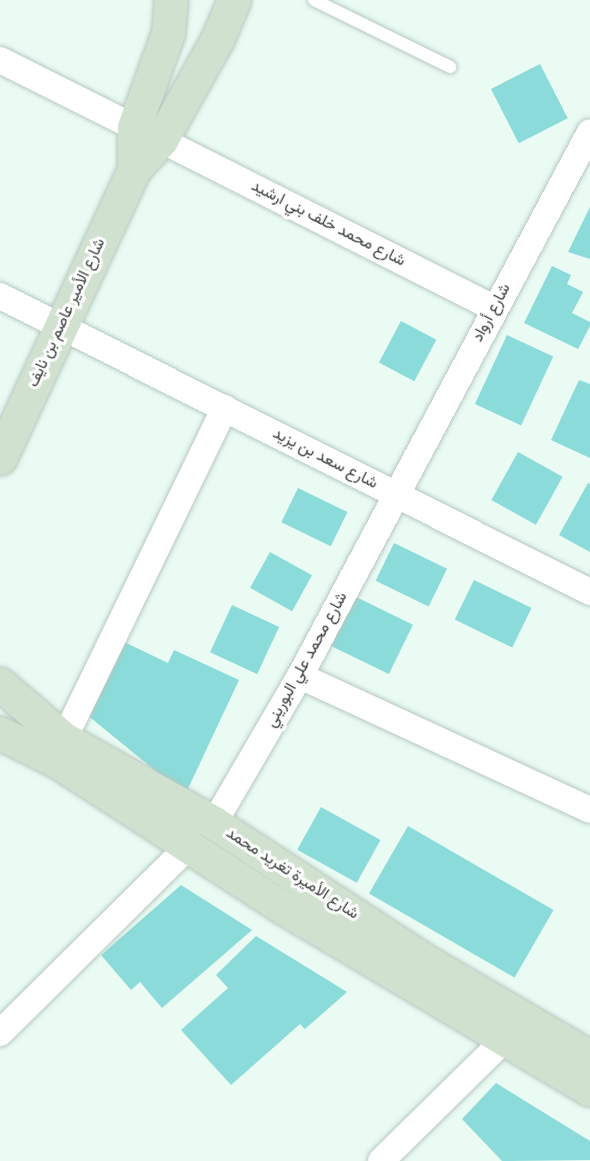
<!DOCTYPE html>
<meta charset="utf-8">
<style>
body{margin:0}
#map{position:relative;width:590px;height:1161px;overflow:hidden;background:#e9fbf3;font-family:Overpass,Vazirmatn,sans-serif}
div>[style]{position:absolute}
.building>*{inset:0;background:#8adbd9;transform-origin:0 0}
.roads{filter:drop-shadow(0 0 2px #b6c7c0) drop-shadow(0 0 2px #b6c7c0)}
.lane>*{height:12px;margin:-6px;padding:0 6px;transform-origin:6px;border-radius:6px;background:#fff}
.street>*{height:26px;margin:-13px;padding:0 13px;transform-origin:13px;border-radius:13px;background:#fff}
.secondary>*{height:33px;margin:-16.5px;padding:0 16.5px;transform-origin:16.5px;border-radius:16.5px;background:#d1e1cf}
span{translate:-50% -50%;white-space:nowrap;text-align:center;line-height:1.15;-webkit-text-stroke:6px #fff;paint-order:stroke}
.street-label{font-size:16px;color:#363d3a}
</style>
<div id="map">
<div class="building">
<div style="left:540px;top:64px;width:61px;height:55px;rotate:63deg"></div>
<div style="clip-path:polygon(590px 207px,590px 259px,568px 252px)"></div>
<div style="clip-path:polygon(552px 266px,571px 275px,567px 284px,583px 292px,572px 313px,590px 322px,590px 326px,578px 349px,524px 323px)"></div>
<div style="left:401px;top:321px;width:40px;height:47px;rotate:28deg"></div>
<div style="left:507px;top:335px;width:51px;height:76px;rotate:25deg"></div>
<div style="clip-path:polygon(579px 380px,590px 384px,590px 458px,551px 440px)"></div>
<div style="left:518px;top:452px;width:51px;height:55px;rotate:29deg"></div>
<div style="clip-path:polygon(588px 483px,590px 484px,590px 552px,559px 535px)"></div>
<div style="left:298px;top:488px;width:55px;height:38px;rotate:26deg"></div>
<div style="left:394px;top:543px;width:59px;height:42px;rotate:26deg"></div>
<div style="left:270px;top:552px;width:48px;height:41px;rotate:29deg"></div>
<div style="left:474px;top:580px;width:64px;height:44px;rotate:26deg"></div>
<div style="left:350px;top:594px;width:70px;height:55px;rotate:26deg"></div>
<div style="left:232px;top:605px;width:52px;height:52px;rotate:25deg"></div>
<div style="clip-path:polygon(118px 639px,168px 663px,174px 650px,239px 680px,185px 795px,86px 714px)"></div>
<div style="left:321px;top:807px;width:68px;height:49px;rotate:29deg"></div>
<div style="left:408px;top:826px;width:168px;height:78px;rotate:30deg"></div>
<div style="clip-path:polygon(181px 885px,252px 930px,162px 1008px,140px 982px,131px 990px,101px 955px)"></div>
<div style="clip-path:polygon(256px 936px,347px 992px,305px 1029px,300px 1024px,231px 1085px,181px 1030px,228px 988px,216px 975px)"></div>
<div style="clip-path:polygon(496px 1083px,590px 1141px,590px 1160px,502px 1161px,462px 1119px)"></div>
</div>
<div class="roads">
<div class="lane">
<div style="left:314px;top:0;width:152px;rotate:26.2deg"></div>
</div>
<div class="street">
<div style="left:0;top:60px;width:150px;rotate:26.6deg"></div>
<div style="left:161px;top:140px;width:373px;rotate:26.8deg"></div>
<div style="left:0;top:296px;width:660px;rotate:26.64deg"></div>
<div style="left:300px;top:676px;width:319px;rotate:24.8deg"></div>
<div style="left:64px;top:739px;width:368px;rotate:-64.1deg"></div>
<div style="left:214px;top:823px;width:170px;rotate:-59.7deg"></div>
<div style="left:300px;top:676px;width:616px;rotate:-61.94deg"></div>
<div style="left:0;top:1033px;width:263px;rotate:-44.7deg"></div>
<div style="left:381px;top:1161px;width:175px;rotate:-44.5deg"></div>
</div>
<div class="secondary">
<div style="left:134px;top:169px;width:42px;rotate:-90deg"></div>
<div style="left:134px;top:127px;width:100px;rotate:-70.1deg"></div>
<div style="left:168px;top:33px;width:33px;rotate:-85deg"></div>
<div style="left:0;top:458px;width:319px;rotate:-65.1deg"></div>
<div style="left:134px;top:169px;width:40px;rotate:-47deg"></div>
<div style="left:161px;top:140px;width:115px;rotate:-60.8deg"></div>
<div style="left:217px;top:40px;width:43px;rotate:-67deg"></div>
<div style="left:0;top:684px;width:84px;rotate:40.7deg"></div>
<div style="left:64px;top:739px;width:172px;rotate:29.2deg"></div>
<div style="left:214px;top:823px;width:257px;rotate:33.1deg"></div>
<div style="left:429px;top:963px;width:186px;rotate:30.3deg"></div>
<div style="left:0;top:733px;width:65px;rotate:26.6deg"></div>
<div style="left:58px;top:762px;width:269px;rotate:32.9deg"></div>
<div style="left:284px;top:908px;width:356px;rotate:30.7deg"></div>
</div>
</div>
<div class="street-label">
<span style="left:328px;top:224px;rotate:27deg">شارع محمد خلف بني ارشيد</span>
<span style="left:67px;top:313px;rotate:-65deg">شارع الأمير عاصم بن نايف</span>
<span style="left:492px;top:313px;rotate:-62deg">شارع أرواد</span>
<span style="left:325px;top:459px;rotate:27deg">شارع سعد بن يزيد</span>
<span style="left:307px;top:660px;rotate:-61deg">شارع محمد علي البوريني</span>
<span style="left:292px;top:874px;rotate:33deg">شارع الأميرة تغريد محمد</span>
</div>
</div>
